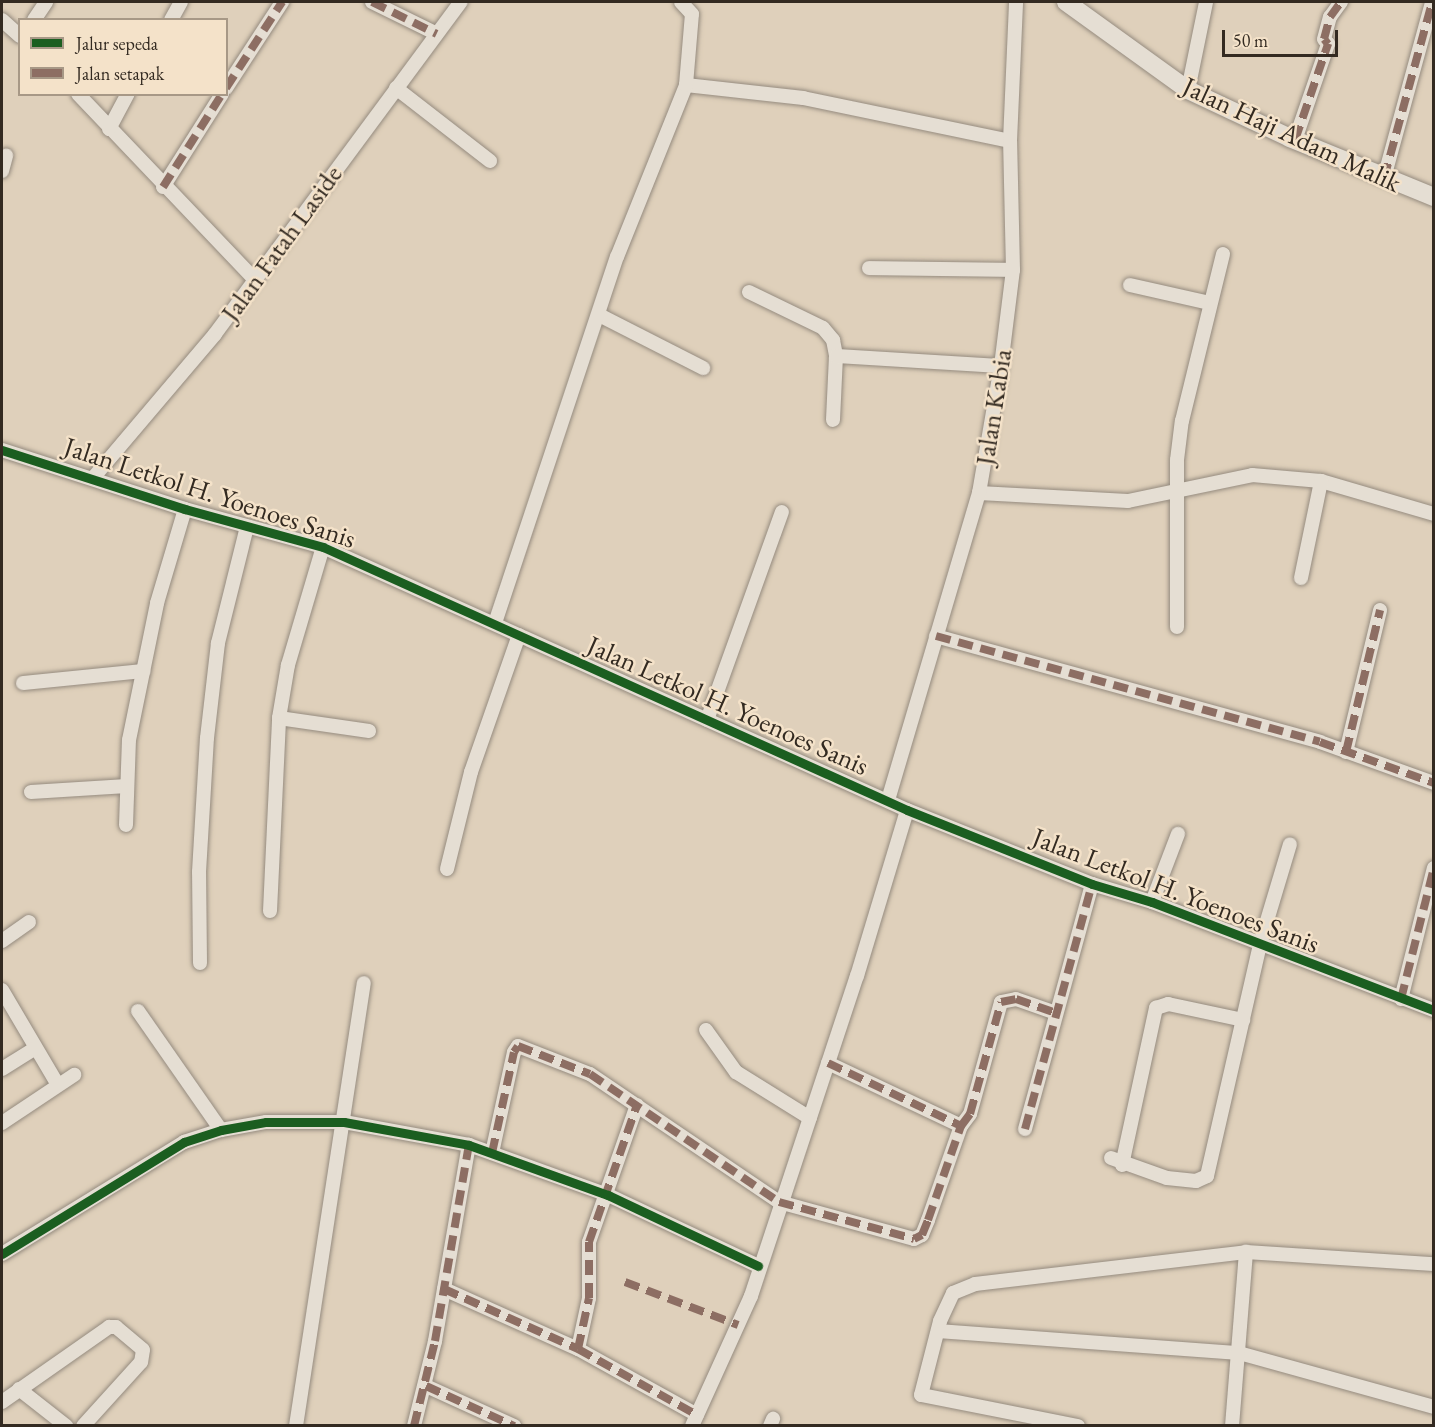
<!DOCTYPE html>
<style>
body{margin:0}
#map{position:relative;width:1435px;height:1427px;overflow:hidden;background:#dfd0bb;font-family:"EB Garamond",serif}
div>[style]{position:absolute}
.roads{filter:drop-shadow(0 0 2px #958b7f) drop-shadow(0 0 2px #958b7f)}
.minor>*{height:14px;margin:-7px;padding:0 7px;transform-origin:7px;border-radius:7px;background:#e5ded3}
.secondary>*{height:18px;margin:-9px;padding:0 9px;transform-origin:9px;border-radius:9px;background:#e5ded3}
.quiet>*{height:8px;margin-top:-4px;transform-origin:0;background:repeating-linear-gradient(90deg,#8d6e63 0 15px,transparent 0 23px)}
.cycleway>*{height:9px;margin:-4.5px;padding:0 4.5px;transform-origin:4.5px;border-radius:4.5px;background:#1b5e20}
span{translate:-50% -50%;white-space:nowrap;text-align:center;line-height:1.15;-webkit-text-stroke:5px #f4e2c9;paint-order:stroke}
.street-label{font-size:27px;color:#332a21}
.frame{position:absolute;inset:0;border:3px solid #332a21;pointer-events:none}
.legend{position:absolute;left:18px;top:18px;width:210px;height:78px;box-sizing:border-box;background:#f4e2c9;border:2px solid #a79886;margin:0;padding:8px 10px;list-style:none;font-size:18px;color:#332a21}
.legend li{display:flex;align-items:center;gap:12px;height:30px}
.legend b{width:30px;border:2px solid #a79886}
.scale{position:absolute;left:1222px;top:30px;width:116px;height:27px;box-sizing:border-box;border:3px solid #332a21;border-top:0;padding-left:8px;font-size:18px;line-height:21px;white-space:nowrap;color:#332a21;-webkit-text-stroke:4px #f4e2c9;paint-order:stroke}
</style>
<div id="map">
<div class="roads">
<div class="minor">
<div style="left:372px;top:2px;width:72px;rotate:26.2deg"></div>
<div style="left:2px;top:20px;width:24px;rotate:42deg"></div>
<div style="left:34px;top:20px;width:22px;rotate:-56deg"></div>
<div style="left:171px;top:20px;width:21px;rotate:-61deg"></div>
<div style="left:686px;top:85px;width:118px;rotate:6.3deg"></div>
<div style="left:803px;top:98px;width:211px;rotate:11.7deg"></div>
<div style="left:226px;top:88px;width:103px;rotate:-56.9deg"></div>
<div style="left:396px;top:88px;width:119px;rotate:37.8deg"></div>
<div style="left:1188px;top:90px;width:90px;rotate:-78.4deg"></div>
<div style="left:78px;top:94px;width:254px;rotate:46.4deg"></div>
<div style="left:109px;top:129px;width:40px;rotate:-62deg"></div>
<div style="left:1295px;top:140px;width:102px;rotate:-71deg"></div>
<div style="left:1328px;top:44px;width:6px;rotate:-129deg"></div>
<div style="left:1324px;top:39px;width:23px;rotate:-75deg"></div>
<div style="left:1330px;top:17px;width:19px;rotate:-54deg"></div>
<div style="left:2px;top:171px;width:16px;rotate:-75deg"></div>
<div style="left:1384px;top:178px;width:182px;rotate:-74.7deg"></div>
<div style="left:163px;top:187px;width:110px;rotate:-57.6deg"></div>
<div style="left:869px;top:268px;width:144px;rotate:0.8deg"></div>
<div style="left:1130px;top:285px;width:82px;rotate:12.7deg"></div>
<div style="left:749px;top:292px;width:82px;rotate:25.9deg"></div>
<div style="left:823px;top:328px;width:16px;rotate:50deg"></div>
<div style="left:833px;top:340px;width:16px;rotate:79deg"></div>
<div style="left:836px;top:356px;width:64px;rotate:92.7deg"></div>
<div style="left:599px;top:315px;width:117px;rotate:27deg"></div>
<div style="left:836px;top:356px;width:165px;rotate:3.5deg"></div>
<div style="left:2px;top:450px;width:192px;rotate:17.9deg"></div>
<div style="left:185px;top:509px;width:143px;rotate:15.4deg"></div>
<div style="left:323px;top:547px;width:640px;rotate:24.24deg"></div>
<div style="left:907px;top:810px;width:199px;rotate:21.8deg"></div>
<div style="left:1092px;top:884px;width:63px;rotate:16.7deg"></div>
<div style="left:1152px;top:902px;width:302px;rotate:21deg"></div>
<div style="left:93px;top:478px;width:189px;rotate:-49.7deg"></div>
<div style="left:215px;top:334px;width:413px;rotate:-53.5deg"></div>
<div style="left:979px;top:493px;width:149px;rotate:3.1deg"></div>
<div style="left:1128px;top:501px;width:127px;rotate:-11.8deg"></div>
<div style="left:1252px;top:475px;width:69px;rotate:5deg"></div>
<div style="left:1321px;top:481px;width:118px;rotate:16.3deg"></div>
<div style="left:1301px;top:578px;width:99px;rotate:-78.3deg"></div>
<div style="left:495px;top:623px;width:386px;rotate:-71.6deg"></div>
<div style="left:617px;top:257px;width:185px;rotate:-68.1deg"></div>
<div style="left:686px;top:85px;width:71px;rotate:-85.2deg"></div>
<div style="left:692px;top:14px;width:16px;rotate:-133deg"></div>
<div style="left:1177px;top:627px;width:167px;rotate:-90deg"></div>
<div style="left:1177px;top:460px;width:39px;rotate:-83deg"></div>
<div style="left:1182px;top:421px;width:172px;rotate:-76.2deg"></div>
<div style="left:936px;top:636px;width:398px;rotate:15.4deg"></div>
<div style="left:1320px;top:742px;width:121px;rotate:19.8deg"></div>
<div style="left:23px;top:683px;width:121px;rotate:-5.7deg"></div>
<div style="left:279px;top:718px;width:91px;rotate:8.2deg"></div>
<div style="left:707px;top:720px;width:221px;rotate:-70.2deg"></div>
<div style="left:1346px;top:752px;width:146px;rotate:-76.5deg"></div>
<div style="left:31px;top:792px;width:96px;rotate:-3.6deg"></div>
<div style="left:888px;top:800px;width:320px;rotate:-73.5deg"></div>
<div style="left:979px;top:493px;width:129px;rotate:-80.2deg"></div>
<div style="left:1001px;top:366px;width:97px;rotate:-82.9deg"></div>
<div style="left:1013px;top:270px;width:129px;rotate:-91.3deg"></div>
<div style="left:1010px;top:141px;width:139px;rotate:-87.5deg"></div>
<div style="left:126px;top:825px;width:85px;rotate:-88deg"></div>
<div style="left:129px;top:740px;width:140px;rotate:-78.4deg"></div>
<div style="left:157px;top:603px;width:98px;rotate:-73.4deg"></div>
<div style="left:447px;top:869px;width:100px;rotate:-76.1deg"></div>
<div style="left:471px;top:772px;width:145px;rotate:-70.7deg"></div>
<div style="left:1152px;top:902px;width:73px;rotate:-69.1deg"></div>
<div style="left:270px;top:911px;width:193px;rotate:-87.3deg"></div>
<div style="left:279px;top:718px;width:54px;rotate:-80.4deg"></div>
<div style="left:288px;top:665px;width:123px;rotate:-73.5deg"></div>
<div style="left:2px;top:941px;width:33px;rotate:-35deg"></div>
<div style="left:200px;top:963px;width:91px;rotate:-90.6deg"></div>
<div style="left:199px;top:872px;width:134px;rotate:-86.6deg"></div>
<div style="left:207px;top:738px;width:96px;rotate:-83.4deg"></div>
<div style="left:218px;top:643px;width:120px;rotate:-76deg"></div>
<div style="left:2px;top:990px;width:110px;rotate:59.5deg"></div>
<div style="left:1401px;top:999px;width:135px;rotate:-75.9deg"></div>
<div style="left:138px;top:1011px;width:145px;rotate:55.1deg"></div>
<div style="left:706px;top:1030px;width:52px;rotate:54.5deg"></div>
<div style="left:736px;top:1072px;width:87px;rotate:31.9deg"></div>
<div style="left:828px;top:1063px;width:147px;rotate:25.3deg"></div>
<div style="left:961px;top:1126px;width:15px;rotate:-53deg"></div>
<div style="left:970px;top:1114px;width:116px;rotate:-74.5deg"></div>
<div style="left:1001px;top:1002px;width:15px;rotate:-11deg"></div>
<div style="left:1016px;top:999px;width:42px;rotate:19.3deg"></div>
<div style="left:2px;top:1069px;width:38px;rotate:-32deg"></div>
<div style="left:2px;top:1123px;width:87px;rotate:-33.7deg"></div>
<div style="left:1025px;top:1129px;width:254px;rotate:-74.7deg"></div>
<div style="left:492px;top:1153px;width:103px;rotate:-77.7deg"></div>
<div style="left:514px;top:1052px;width:7px;rotate:-56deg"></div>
<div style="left:518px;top:1046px;width:77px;rotate:21.3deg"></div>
<div style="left:590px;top:1074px;width:228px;rotate:34.1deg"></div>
<div style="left:779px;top:1202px;width:140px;rotate:15.3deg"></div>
<div style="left:914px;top:1239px;width:9px;rotate:-27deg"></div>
<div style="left:922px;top:1235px;width:16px;rotate:-68deg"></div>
<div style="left:928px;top:1220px;width:100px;rotate:-70.7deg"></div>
<div style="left:1111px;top:1158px;width:59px;rotate:19.7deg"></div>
<div style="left:1167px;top:1178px;width:29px;rotate:6deg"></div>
<div style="left:1196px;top:1181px;width:12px;rotate:-24deg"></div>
<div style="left:1207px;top:1176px;width:238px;rotate:-77.1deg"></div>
<div style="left:1260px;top:944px;width:104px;rotate:-73.3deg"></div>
<div style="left:1122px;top:1165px;width:161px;rotate:-77.8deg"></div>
<div style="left:1156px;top:1008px;width:13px;rotate:-18deg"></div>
<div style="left:1168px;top:1004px;width:77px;rotate:12deg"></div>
<div style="left:2px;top:1254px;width:214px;rotate:-31.6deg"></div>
<div style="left:184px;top:1142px;width:39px;rotate:-18deg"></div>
<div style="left:221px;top:1130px;width:46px;rotate:-10.1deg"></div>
<div style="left:266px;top:1122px;width:78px"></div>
<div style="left:344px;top:1122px;width:127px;rotate:10.4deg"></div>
<div style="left:469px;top:1145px;width:148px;rotate:19.8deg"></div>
<div style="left:608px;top:1195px;width:166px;rotate:25.3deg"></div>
<div style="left:444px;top:1289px;width:147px;rotate:24.1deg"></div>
<div style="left:578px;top:1349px;width:136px;rotate:29deg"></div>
<div style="left:938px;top:1331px;width:302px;rotate:4.2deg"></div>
<div style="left:1239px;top:1353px;width:202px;rotate:15.5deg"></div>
<div style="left:578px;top:1349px;width:52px;rotate:-77.8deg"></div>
<div style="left:589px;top:1298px;width:56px;rotate:-90deg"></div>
<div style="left:589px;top:1242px;width:145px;rotate:-70.7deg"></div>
<div style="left:426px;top:1386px;width:97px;rotate:24.4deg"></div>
<div style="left:19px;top:1389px;width:60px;rotate:38.2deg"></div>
<div style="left:2px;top:1402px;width:131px;rotate:-35deg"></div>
<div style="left:109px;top:1327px;width:7px"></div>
<div style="left:116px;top:1327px;width:35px;rotate:40deg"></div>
<div style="left:143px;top:1350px;width:12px;rotate:99deg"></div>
<div style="left:141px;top:1362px;width:86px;rotate:132.2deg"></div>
<div style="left:296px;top:1426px;width:448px;rotate:-81.3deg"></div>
<div style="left:414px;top:1426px;width:88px;rotate:-76.1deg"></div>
<div style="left:435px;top:1341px;width:199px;rotate:-80.2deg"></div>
<div style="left:692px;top:1426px;width:143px;rotate:-65.6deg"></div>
<div style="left:751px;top:1296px;width:337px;rotate:-71.7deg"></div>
<div style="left:857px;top:976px;width:173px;rotate:-73.2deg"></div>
<div style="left:770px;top:1426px;width:8px;rotate:-67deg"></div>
<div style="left:1078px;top:1426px;width:160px;rotate:-168.8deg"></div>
<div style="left:921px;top:1395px;width:76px;rotate:-75.6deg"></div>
<div style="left:940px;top:1321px;width:31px;rotate:-65deg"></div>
<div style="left:953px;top:1293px;width:24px;rotate:-22deg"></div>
<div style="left:975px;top:1284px;width:273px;rotate:-6.7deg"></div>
<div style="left:1246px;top:1252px;width:188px;rotate:3.7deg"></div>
<div style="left:1232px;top:1426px;width:175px;rotate:-85.4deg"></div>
</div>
<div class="secondary">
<div style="left:1066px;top:2px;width:150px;rotate:35.8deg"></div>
<div style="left:1188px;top:90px;width:113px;rotate:25.2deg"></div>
<div style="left:1290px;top:138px;width:156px;rotate:22.3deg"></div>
</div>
</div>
<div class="quiet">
<div style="left:372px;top:2px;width:72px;rotate:26.2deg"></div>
<div style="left:226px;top:88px;width:103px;rotate:-56.9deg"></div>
<div style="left:1295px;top:140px;width:102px;rotate:-71deg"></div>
<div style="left:1328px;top:44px;width:6px;rotate:-129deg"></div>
<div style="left:1324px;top:39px;width:23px;rotate:-75deg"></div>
<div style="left:1330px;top:17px;width:19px;rotate:-54deg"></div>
<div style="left:1384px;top:178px;width:182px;rotate:-74.7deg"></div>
<div style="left:163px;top:187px;width:110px;rotate:-57.6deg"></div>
<div style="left:936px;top:636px;width:398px;rotate:15.4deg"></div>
<div style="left:1320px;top:742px;width:121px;rotate:19.8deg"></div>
<div style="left:1346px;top:752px;width:146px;rotate:-76.5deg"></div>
<div style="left:1401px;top:999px;width:135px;rotate:-75.9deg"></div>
<div style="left:828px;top:1063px;width:147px;rotate:25.3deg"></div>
<div style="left:961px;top:1126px;width:15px;rotate:-53deg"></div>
<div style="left:970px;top:1114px;width:116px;rotate:-74.5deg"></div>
<div style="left:1001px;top:1002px;width:15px;rotate:-11deg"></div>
<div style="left:1016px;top:999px;width:42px;rotate:19.3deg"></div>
<div style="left:1025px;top:1129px;width:254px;rotate:-74.7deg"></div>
<div style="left:492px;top:1153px;width:103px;rotate:-77.7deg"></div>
<div style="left:514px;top:1052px;width:7px;rotate:-56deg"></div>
<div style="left:518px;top:1046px;width:77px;rotate:21.3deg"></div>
<div style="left:590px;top:1074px;width:228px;rotate:34.1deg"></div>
<div style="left:779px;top:1202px;width:140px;rotate:15.3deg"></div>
<div style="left:914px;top:1239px;width:9px;rotate:-27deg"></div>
<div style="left:922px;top:1235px;width:16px;rotate:-68deg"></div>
<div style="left:928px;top:1220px;width:100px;rotate:-70.7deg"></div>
<div style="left:625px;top:1282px;width:121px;rotate:20.8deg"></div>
<div style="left:444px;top:1289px;width:147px;rotate:24.1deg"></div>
<div style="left:578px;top:1349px;width:136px;rotate:29deg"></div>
<div style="left:578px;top:1349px;width:52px;rotate:-77.8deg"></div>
<div style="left:589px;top:1298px;width:56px;rotate:-90deg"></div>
<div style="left:589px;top:1242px;width:145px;rotate:-70.7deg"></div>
<div style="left:426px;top:1386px;width:97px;rotate:24.4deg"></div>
<div style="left:414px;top:1426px;width:88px;rotate:-76.1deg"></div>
<div style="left:435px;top:1341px;width:199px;rotate:-80.2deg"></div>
</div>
<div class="cycleway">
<div style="left:2px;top:450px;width:192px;rotate:17.9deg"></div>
<div style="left:185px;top:509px;width:143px;rotate:15.4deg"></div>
<div style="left:323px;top:547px;width:640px;rotate:24.24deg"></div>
<div style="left:907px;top:810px;width:199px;rotate:21.8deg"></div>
<div style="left:1092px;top:884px;width:63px;rotate:16.7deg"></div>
<div style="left:1152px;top:902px;width:302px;rotate:21deg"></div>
<div style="left:2px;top:1254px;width:214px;rotate:-31.6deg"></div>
<div style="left:184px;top:1142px;width:39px;rotate:-18deg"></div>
<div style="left:221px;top:1130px;width:46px;rotate:-10.1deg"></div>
<div style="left:266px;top:1122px;width:78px"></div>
<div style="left:344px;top:1122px;width:127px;rotate:10.4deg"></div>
<div style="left:469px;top:1145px;width:148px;rotate:19.8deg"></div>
<div style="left:608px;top:1195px;width:166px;rotate:25.3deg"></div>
</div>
<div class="street-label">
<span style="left:1292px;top:134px;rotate:25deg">Jalan Haji Adam Malik</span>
<span style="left:281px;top:243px;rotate:-54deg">Jalan Fatah Laside</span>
<span style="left:993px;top:407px;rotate:-81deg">Jalan Kabia</span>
<span style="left:210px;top:492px;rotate:18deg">Jalan Letkol H. Yoenoes Sanis</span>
<span style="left:728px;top:705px;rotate:24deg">Jalan Letkol H. Yoenoes Sanis</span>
<span style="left:1176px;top:890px;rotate:21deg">Jalan Letkol H. Yoenoes Sanis</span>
</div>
<div class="frame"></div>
<ul class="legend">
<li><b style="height:8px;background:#1b5e20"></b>Jalur sepeda</li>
<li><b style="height:8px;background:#8d6e63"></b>Jalan setapak</li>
</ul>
<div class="scale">50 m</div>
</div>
